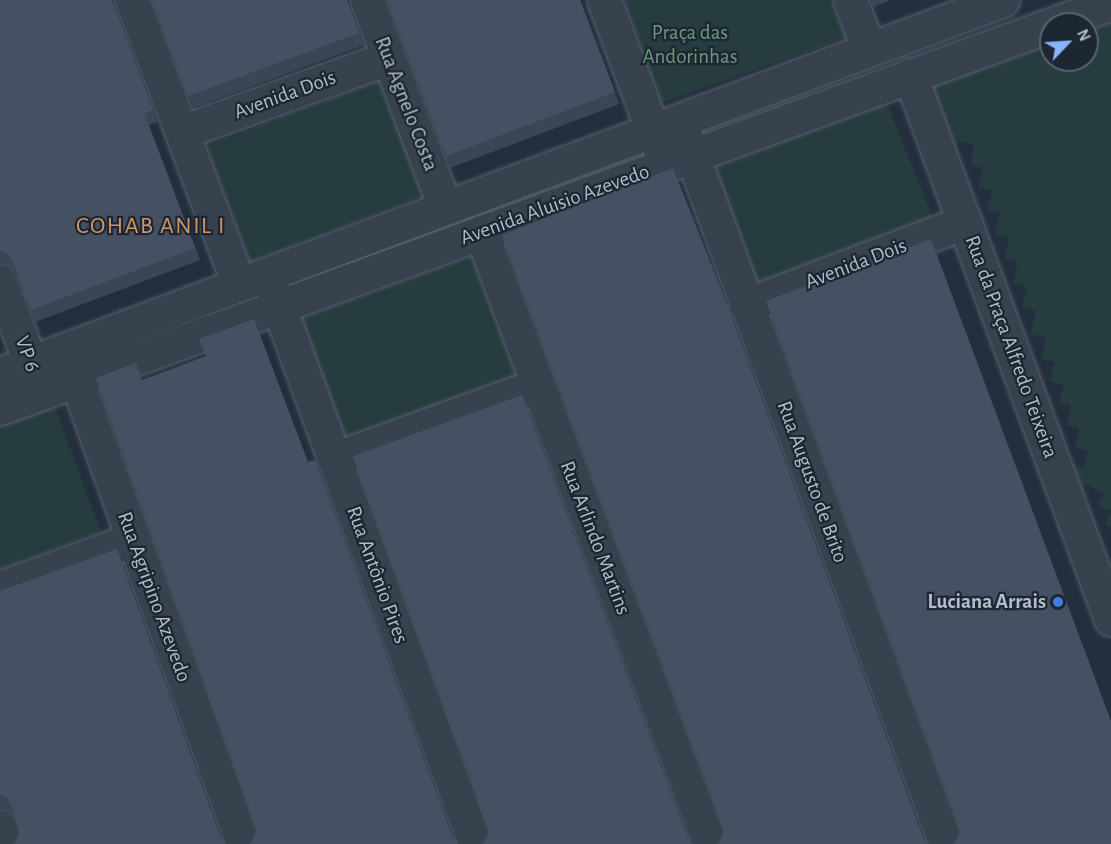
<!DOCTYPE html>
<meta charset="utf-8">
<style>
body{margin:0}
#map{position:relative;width:1111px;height:844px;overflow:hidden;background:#242f3e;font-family:"Alegreya Sans",sans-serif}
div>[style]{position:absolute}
.green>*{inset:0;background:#263c3f;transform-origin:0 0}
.roads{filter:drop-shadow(0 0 2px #565f6c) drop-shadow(0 0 2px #565f6c)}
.minor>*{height:33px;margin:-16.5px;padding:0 16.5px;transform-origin:16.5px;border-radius:16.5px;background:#38414e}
.wall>*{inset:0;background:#3b4654}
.building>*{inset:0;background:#455162}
.dots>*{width:16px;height:16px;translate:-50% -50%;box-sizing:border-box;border:3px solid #1d2633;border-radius:50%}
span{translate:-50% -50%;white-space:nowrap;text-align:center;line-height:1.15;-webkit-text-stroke:4.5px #1d2633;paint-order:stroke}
.park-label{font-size:21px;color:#6b9a76}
.street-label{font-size:21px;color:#b4bcc9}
.poi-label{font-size:21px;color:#b4bcc9;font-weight:700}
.right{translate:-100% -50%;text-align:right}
.quarter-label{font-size:24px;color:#d59563;letter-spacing:1.5px}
.north{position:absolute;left:1039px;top:12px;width:60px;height:60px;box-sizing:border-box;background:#1d2633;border:2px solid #59626f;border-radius:50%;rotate:65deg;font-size:16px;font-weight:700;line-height:24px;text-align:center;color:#b4bcc9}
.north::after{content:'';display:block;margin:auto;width:21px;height:27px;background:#8ab4f8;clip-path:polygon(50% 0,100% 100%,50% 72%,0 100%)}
</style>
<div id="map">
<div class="green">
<div style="clip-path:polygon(625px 0,830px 0,846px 38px,661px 103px)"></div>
<div style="clip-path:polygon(1111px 11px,1111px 527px,1105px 524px,1111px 511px,1098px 506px,1104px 493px,1085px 484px,1079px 499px,1066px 463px,1084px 467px,1088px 451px,1075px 447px,1079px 428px,1066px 425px,1071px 406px,1059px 402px,1064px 385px,1050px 381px,1055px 362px,1041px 359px,1046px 338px,1031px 334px,1036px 311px,1022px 307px,1027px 287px,1013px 283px,1018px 262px,1004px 259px,1009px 238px,995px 235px,1000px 213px,987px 210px,992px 191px,978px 187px,983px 168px,970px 164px,974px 145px,958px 141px,953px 160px,927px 82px,1051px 34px,1051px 60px,1087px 60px,1087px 24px)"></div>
<div style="left:384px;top:78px;width:124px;height:191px;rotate:69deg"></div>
<div style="left:882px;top:92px;width:138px;height:191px;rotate:68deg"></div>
<div style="left:481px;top:252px;width:130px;height:196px;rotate:70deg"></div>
<div style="clip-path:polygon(54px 405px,101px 531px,0 569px,0 425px)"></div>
</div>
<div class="roads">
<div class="minor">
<div style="left:132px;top:0;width:303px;rotate:69.4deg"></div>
<div style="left:367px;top:0;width:221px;rotate:69.4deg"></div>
<div style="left:604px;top:0;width:160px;rotate:69.5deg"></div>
<div style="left:850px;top:0;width:53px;rotate:69.2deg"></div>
<div style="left:910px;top:75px;width:580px;rotate:69.72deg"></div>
<div style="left:182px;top:132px;width:219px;rotate:-19.8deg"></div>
<div style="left:684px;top:133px;width:758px;rotate:69.77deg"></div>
<div style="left:481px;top:232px;width:653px;rotate:69.49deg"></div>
<div style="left:0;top:281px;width:110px;rotate:69.7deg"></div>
<div style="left:271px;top:285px;width:595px;rotate:69.95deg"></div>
<div style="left:746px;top:305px;width:234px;rotate:-20.8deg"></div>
<div style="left:69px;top:359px;width:515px;rotate:70.26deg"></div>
<div style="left:0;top:374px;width:1070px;rotate:-20.47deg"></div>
<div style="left:0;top:408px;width:1183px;rotate:-20.03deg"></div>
<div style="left:334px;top:459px;width:217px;rotate:-19.9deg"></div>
<div style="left:0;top:588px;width:143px;rotate:-20.1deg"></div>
<div style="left:0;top:827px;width:18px;rotate:71deg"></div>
</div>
</div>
<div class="wall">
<div style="clip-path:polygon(0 0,114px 6px,158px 122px,149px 125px,200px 260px,35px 322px,17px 274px,11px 266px,4px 263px,0 263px)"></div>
<div style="clip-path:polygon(152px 0,349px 6px,364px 45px,193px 108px)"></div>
<div style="clip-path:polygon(387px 0,580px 0,619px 104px,450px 168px)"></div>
<div style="clip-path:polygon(870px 0,891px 0,873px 7px)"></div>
<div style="clip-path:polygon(0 591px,220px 836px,15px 842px,19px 833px,15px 817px,12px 812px,4px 809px,0 809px)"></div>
</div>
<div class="building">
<div style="clip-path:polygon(0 0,112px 0,153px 110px,144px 113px,195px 248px,31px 310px,13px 262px,7px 254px,0 251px)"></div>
<div style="clip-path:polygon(152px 0,347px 0,359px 33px,188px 96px)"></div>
<div style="clip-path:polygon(387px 0,580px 0,615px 92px,446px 156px)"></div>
<div style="clip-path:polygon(673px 168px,728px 307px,923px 837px,929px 844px,716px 844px,719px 842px,723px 833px,722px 823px,502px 235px)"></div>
<div style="clip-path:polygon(931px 239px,1111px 721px,1111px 844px,952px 844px,955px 842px,959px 833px,958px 823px,766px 301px)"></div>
<div style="clip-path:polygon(254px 319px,308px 462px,315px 460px,452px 836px,458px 844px,249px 844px,252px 841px,256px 832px,255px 823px,96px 378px,136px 363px,142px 380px,206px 356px,199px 339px)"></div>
<div style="clip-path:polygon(522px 395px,687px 836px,693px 844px,481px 844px,484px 842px,488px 834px,487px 823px,353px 456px)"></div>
<div style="clip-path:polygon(117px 549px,220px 836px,226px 844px,12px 844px,15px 842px,19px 833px,12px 806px,7px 798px,0 795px,0 591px)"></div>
</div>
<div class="dots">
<div style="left:1058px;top:602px;background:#3f7fe0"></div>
</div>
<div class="park-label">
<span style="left:690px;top:45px">Praça das<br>Andorinhas</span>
</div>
<div class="street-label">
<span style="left:285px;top:95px;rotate:-20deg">Avenida Dois</span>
<span style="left:406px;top:104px;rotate:69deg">Rua Agnelo Costa</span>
<span style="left:555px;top:205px;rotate:-20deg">Avenida Aluisio Azevedo</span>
<span style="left:856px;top:264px;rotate:-21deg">Avenida Dois</span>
<span style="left:1011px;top:347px;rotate:70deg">Rua da Praça Alfredo Teixeira</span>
<span style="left:27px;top:354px;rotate:70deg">VP 6</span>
<span style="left:812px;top:482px;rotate:70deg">Rua Augusto de Brito</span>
<span style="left:595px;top:538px;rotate:69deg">Rua Arlindo Martins</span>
<span style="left:377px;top:575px;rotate:70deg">Rua Antônio Pires</span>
<span style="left:154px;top:597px;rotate:70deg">Rua Agripino Azevedo</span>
</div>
<div class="poi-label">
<span class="right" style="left:1046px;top:602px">Luciana Arrais</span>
</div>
<div class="quarter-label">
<span style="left:151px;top:227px">COHAB ANIL I</span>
</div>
<div class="north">N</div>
</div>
